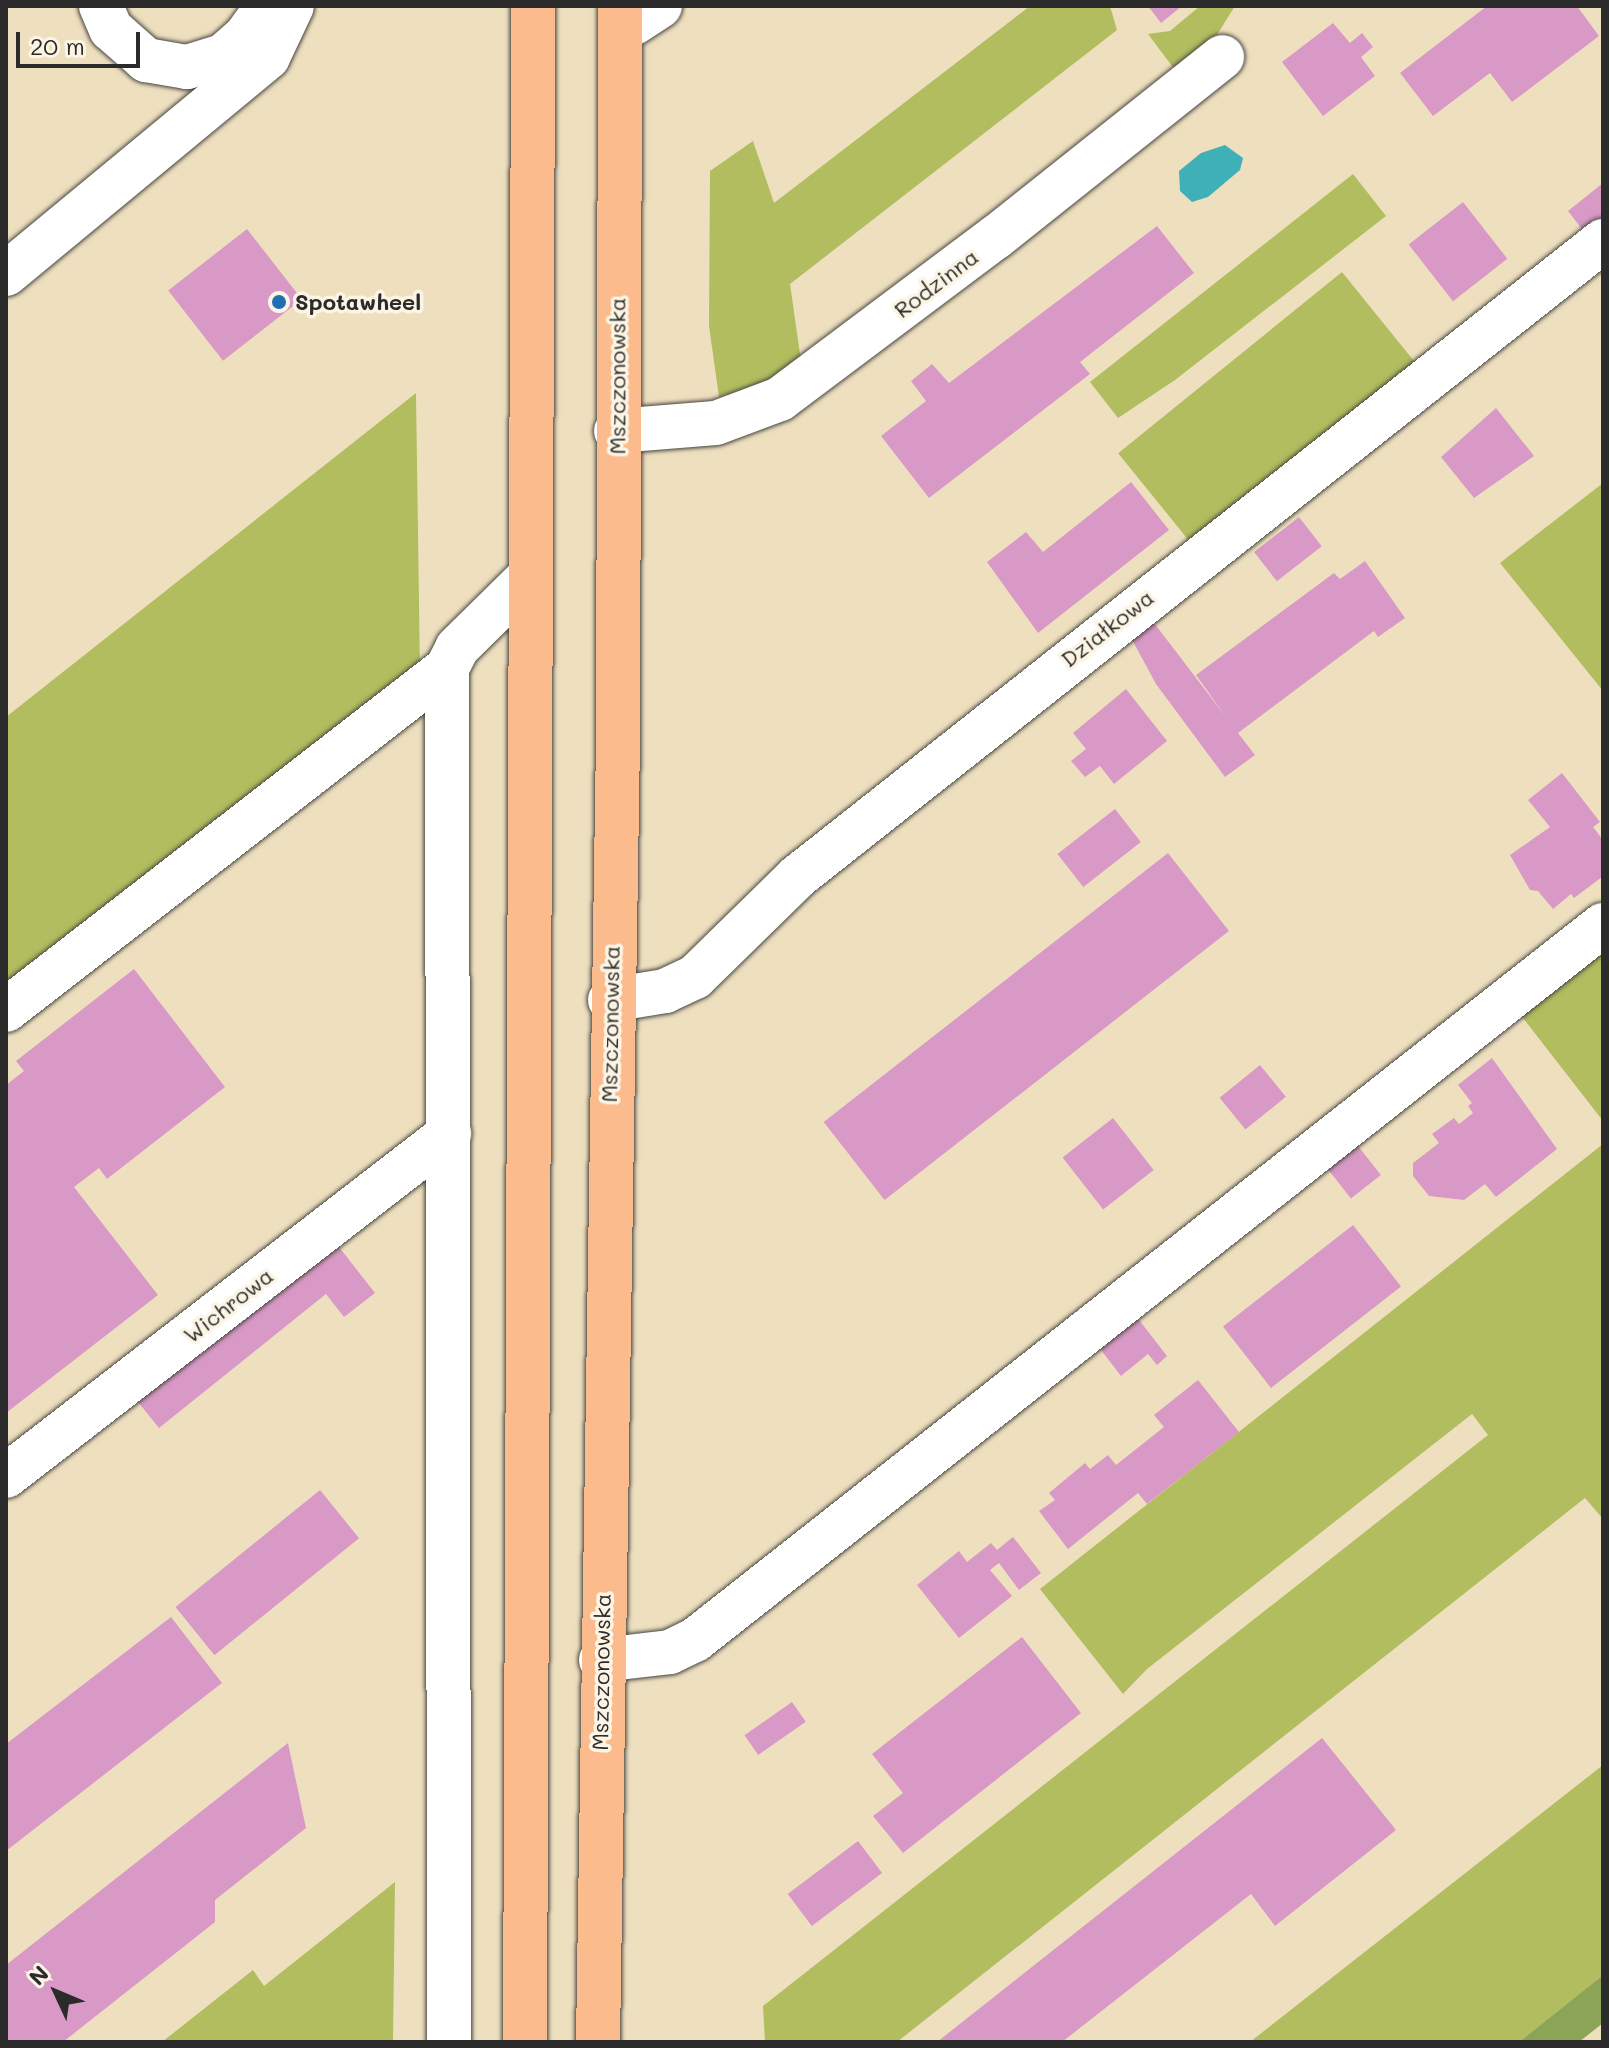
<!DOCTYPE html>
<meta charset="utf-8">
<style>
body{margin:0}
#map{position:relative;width:1609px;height:2048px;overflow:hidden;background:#eee0bf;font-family:Mali,sans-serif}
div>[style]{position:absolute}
.green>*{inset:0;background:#b1bd5f;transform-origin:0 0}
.forest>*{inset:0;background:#8ca456}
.water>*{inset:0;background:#3fafb8}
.building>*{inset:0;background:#d999c6;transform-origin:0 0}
.roads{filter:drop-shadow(0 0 2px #484641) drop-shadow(0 0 2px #484641)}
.minor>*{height:44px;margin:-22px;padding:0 22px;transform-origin:22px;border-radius:22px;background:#fff}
.major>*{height:44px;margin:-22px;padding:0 22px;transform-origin:22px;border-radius:22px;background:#fbbb8c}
.dots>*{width:22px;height:22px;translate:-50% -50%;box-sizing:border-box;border:4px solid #fcf5e5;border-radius:50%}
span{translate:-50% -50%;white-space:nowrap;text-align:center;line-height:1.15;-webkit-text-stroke:7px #fcf5e5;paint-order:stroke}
.street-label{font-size:22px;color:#2b2b2b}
.poi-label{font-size:22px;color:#2b2b2b;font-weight:700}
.left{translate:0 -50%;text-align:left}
.frame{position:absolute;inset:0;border:8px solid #2b2b2b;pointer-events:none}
.north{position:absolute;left:16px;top:1952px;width:80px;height:80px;-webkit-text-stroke:6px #fcf5e5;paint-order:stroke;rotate:314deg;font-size:22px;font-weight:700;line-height:32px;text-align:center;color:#2b2b2b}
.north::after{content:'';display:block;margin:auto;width:28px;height:36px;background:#2b2b2b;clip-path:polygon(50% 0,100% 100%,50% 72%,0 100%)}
.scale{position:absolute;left:16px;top:32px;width:124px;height:36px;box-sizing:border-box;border:4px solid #2b2b2b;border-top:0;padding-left:10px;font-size:24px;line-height:28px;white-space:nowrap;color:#2b2b2b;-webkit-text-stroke:6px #fcf5e5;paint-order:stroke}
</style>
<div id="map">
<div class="green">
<div style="clip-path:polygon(1030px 6px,1110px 6px,1117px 30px,790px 284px,801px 361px,777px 379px,719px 397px,709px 326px,710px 171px,753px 141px,774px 203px)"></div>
<div style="clip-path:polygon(1200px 6px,1235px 6px,1215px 38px,1175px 70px,1148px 34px,1170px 31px)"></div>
<div style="clip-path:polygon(1353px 174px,1386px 216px,1175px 380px,1118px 418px,1090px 382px)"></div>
<div style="left:1342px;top:272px;width:117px;height:288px;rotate:51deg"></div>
<div style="clip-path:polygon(416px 393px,420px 672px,6px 995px,6px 717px)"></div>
<div style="clip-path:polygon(1603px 483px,1603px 691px,1500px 563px)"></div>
<div style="clip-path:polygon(1603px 948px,1603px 1121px,1520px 1014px)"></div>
<div style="clip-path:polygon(1603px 1144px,1603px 1519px,1585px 1498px,897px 2042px,765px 2042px,763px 2006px,1488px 1435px,1472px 1414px,1147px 1669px,1123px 1694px,1040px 1589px)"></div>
<div style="clip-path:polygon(1603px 1765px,1603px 1975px,1519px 2042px,1250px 2042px)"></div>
<div style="clip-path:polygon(395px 1882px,393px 2042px,162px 2042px,253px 1970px,264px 1986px)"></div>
</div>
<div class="forest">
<div style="clip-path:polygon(1603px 1975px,1603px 2023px,1579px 2042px,1519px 2042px)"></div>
</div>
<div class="water">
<div style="clip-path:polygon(1225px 145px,1243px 158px,1240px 170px,1208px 197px,1192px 202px,1180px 191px,1179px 171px,1201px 153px)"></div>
</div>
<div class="building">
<div style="clip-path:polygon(1148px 6px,1182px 6px,1161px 23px)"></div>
<div style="clip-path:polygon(1487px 6px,1577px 6px,1599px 36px,1512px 102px,1490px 73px,1433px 116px,1400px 73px)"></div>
<div style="clip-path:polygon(1333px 23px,1350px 43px,1362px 33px,1373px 47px,1361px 57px,1375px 76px,1323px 116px,1282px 62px)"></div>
<div style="clip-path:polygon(1603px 183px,1603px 226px,1588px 237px,1568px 211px)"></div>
<div style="left:1463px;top:202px;width:72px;height:69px;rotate:52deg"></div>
<div style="clip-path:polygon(1157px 226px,1194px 273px,1080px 362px,1090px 374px,929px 498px,881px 436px,926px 401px,911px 381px,932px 364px,949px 383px)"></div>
<div style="left:247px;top:229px;width:89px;height:100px;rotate:52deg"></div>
<div style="clip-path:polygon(1496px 408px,1534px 456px,1474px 498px,1441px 457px)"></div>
<div style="clip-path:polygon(1131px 482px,1169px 530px,1038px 633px,987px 562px,1026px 532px,1043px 552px)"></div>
<div style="left:1299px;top:517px;width:37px;height:57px;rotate:52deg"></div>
<div style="clip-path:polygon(1365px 561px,1405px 618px,1378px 637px,1374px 631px,1238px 733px,1255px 755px,1225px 777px,1156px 684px,1130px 636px,1151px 619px,1226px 717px,1196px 675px,1334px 573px,1340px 579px)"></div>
<div style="clip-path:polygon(1126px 689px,1167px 741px,1114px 784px,1100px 766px,1085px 777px,1071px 761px,1086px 749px,1073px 733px)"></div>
<div style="clip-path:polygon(1562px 773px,1600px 822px,1593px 827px,1603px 840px,1603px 870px,1602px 877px,1574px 898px,1571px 894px,1553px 909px,1538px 891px,1530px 890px,1510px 855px,1550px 827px,1528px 800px)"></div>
<div style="left:1115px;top:809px;width:42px;height:73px;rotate:52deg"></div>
<div style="left:1168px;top:853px;width:99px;height:437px;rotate:52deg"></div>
<div style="clip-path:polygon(134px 969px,225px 1087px,107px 1179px,99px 1168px,74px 1187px,158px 1295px,6px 1413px,6px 1085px,24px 1071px,16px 1061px)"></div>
<div style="clip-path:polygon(1492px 1058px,1557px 1149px,1496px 1197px,1485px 1184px,1464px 1200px,1429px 1196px,1413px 1176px,1413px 1163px,1439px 1143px,1432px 1134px,1454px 1118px,1459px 1124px,1473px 1113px,1468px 1106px,1472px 1103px,1458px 1085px)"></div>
<div style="left:1260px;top:1065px;width:41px;height:52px;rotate:51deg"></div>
<div style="left:1113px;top:1118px;width:66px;height:64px;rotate:52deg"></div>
<div style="left:1355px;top:1142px;width:42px;height:38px;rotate:52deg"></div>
<div style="left:1353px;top:1225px;width:78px;height:165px;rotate:52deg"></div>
<div style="clip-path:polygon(339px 1247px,375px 1293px,344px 1317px,326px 1294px,159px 1428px,134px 1397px,303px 1264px,308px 1271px)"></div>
<div style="clip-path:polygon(1136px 1316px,1167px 1356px,1157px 1365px,1148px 1354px,1121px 1376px,1098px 1346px)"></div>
<div style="clip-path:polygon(1198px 1380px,1239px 1432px,1147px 1504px,1138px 1493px,1068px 1549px,1039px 1511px,1055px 1500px,1049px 1493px,1085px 1463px,1090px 1469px,1108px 1455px,1116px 1465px,1164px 1427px,1154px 1415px)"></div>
<div style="left:320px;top:1490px;width:62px;height:186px;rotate:51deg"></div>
<div style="clip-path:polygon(1013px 1537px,1041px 1573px,1019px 1590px,999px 1563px,990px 1570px,1012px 1596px,959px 1638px,917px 1585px,959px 1551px,967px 1562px,991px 1543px,997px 1550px)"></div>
<div style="clip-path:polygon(171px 1617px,222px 1683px,6px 1851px,6px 1744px)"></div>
<div style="clip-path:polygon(1022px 1637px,1081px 1713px,903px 1853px,873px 1816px,903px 1793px,872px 1754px)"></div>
<div style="left:792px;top:1702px;width:24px;height:58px;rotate:55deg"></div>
<div style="clip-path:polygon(1322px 1738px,1396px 1830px,1275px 1926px,1251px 1894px,1062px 2042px,937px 2042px)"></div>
<div style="clip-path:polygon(288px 1743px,306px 1828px,215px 1900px,215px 1922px,63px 2042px,6px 2042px,6px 1965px)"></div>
<div style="left:858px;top:1841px;width:40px;height:88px;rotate:53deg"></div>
</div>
<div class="roads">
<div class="minor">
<div style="left:101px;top:6px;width:25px;rotate:67deg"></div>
<div style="left:111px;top:29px;width:47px;rotate:41.5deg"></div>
<div style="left:146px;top:60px;width:42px;rotate:9.7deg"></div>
<div style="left:187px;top:67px;width:38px;rotate:-17deg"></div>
<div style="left:223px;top:56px;width:29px;rotate:-41deg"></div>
<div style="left:245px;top:37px;width:29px;rotate:-54deg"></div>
<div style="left:634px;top:23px;width:31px;rotate:-33deg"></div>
<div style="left:6px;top:274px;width:340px;rotate:-39.6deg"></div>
<div style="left:268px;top:57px;width:56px;rotate:-64.8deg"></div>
<div style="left:616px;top:431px;width:100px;rotate:-4.6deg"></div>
<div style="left:716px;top:423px;width:68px;rotate:-20.6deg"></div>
<div style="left:780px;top:399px;width:270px;rotate:-36.9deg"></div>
<div style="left:996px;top:237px;width:289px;rotate:-38.5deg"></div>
<div style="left:610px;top:1000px;width:56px;rotate:-9.3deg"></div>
<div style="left:665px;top:991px;width:33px;rotate:-25deg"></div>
<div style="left:695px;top:977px;width:143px;rotate:-44.4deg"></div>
<div style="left:797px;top:877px;width:1027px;rotate:-38.28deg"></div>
<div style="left:6px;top:1010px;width:558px;rotate:-37.79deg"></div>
<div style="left:6px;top:1476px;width:560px;rotate:-37.67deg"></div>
<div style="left:601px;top:1660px;width:69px;rotate:-6.6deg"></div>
<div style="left:670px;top:1652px;width:28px;rotate:-26deg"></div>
<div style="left:695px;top:1640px;width:1156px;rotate:-38.22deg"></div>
<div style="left:449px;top:2042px;width:1374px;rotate:-90.08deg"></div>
<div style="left:447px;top:668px;width:22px;rotate:-63deg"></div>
<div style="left:457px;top:648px;width:101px;rotate:-44.6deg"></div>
</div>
<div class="major">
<div style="left:525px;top:2042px;width:2036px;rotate:-89.77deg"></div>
<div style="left:598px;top:2042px;width:1297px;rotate:-89.12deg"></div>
<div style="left:618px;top:745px;width:739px;rotate:-89.84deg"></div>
</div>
</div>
<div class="dots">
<div style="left:279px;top:302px;background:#1f6fb2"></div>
</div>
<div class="street-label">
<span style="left:936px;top:283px;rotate:-37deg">Rodzinna</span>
<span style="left:617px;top:376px;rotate:-90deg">Mszczonowska</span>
<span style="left:1107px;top:628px;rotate:-38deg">Działkowa</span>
<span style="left:610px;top:1024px;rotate:-89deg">Mszczonowska</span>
<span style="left:228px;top:1305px;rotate:-38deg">Wichrowa</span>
<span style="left:601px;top:1672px;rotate:-89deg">Mszczonowska</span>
</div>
<div class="poi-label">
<span class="left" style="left:295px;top:302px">Spotawheel</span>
</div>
<div class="frame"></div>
<div class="north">N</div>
<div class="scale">20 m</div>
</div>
